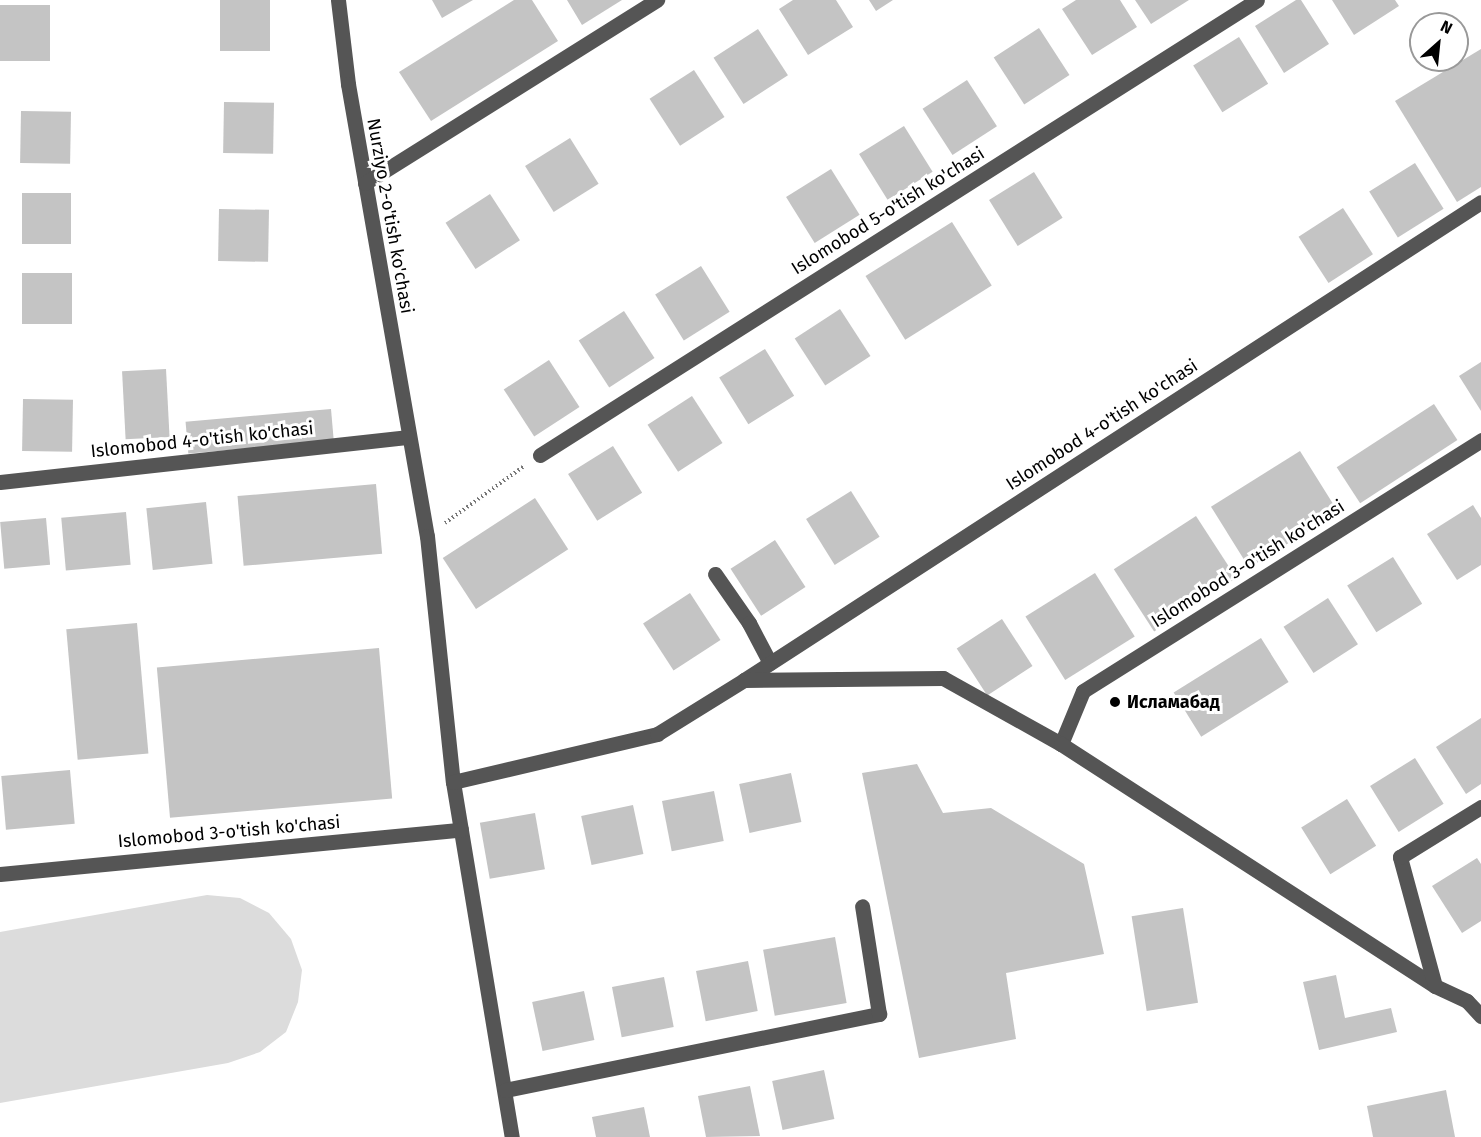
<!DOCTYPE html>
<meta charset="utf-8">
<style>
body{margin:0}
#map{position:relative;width:1481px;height:1137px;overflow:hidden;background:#fff;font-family:"Fira Sans",sans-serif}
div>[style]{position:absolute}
.green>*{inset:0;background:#dcdcdc}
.building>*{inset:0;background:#c4c4c4;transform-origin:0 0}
.path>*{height:4px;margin-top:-2px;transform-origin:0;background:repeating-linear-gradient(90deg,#777 0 1.5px,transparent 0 4.5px)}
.minor>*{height:15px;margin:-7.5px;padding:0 7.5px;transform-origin:7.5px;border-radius:7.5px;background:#555}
.dots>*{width:16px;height:16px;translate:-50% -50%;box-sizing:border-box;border:3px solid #fff;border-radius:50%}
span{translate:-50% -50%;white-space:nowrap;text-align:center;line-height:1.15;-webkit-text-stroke:6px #fff;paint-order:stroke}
.street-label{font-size:18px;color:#000}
.poi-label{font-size:18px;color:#000;font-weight:700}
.left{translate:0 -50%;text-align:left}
.north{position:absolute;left:1409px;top:12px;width:60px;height:60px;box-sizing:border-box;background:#fff;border:2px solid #999;border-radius:50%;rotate:27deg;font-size:16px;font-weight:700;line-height:24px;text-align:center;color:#000}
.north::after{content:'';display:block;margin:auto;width:21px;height:27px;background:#000;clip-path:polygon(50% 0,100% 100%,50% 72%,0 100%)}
</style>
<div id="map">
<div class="green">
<div style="clip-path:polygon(207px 895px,240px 898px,269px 913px,291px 939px,302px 970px,298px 1002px,286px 1032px,260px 1052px,228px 1063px,0 1103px,0 932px)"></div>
</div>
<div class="building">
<div style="left:220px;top:0;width:50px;height:51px"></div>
<div style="clip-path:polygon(432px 0,473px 0,442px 18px)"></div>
<div style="clip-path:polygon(514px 0,532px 0,558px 41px,431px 121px,399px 72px)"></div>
<div style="clip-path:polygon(567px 0,622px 0,582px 25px)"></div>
<div style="clip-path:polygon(793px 0,836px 0,853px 27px,808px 55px,779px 9px)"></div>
<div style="clip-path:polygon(869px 0,893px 0,876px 11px)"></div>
<div style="clip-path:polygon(1076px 0,1120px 0,1137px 27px,1092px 55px,1062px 9px)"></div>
<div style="clip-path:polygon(1135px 0,1189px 0,1151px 24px)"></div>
<div style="clip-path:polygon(1296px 0,1301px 0,1329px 44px,1284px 73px,1255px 26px)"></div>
<div style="clip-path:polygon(1332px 0,1395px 0,1399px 6px,1354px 35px)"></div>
<div style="left:0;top:5px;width:50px;height:56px"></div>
<div style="left:1039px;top:28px;width:56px;height:54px;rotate:57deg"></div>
<div style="left:758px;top:29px;width:55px;height:53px;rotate:57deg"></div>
<div style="left:1239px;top:37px;width:55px;height:54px;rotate:58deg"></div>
<div style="clip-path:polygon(1481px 49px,1481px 187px,1457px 202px,1395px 101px)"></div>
<div style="left:694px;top:70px;width:56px;height:53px;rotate:57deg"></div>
<div style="left:967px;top:80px;width:55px;height:53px;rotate:57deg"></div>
<div style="left:224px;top:102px;width:50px;height:51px;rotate:1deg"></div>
<div style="left:21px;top:111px;width:50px;height:52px;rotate:1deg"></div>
<div style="left:904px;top:126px;width:54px;height:53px;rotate:58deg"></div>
<div style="left:570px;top:138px;width:54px;height:53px;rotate:58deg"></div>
<div style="left:1415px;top:163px;width:54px;height:54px;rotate:58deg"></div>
<div style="left:831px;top:169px;width:54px;height:53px;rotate:58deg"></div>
<div style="left:1034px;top:172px;width:54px;height:53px;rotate:58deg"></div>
<div style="left:22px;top:193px;width:49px;height:51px"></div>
<div style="left:490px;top:194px;width:55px;height:53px;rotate:57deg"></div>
<div style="left:1343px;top:208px;width:55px;height:53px;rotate:57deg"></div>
<div style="left:219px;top:209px;width:50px;height:52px;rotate:1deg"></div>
<div style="left:952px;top:222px;width:75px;height:102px;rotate:58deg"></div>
<div style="left:701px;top:266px;width:54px;height:54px;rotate:58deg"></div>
<div style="left:22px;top:273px;width:50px;height:51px"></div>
<div style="left:840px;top:309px;width:56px;height:54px;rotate:57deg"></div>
<div style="left:624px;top:311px;width:56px;height:54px;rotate:57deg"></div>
<div style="left:765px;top:349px;width:55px;height:54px;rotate:58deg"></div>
<div style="left:549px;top:360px;width:56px;height:54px;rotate:57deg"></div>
<div style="clip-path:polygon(1481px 362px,1481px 411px,1459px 376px)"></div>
<div style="left:166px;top:369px;width:68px;height:44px;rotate:87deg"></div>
<div style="left:692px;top:396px;width:56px;height:53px;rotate:57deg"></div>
<div style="left:23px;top:399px;width:50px;height:52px;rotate:1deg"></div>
<div style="left:1434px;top:404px;width:43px;height:116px;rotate:57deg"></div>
<div style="left:331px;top:409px;width:32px;height:146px;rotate:85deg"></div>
<div style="left:613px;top:446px;width:55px;height:53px;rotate:58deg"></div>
<div style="left:1300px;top:451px;width:72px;height:105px;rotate:58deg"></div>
<div style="left:376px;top:484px;width:70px;height:139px;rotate:85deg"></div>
<div style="left:851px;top:491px;width:54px;height:53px;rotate:58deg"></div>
<div style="left:535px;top:498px;width:61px;height:110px;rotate:57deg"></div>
<div style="left:206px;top:502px;width:62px;height:60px;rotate:84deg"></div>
<div style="clip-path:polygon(1473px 505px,1481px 518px,1481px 565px,1457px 580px,1427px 534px)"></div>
<div style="left:126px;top:512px;width:53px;height:65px;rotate:85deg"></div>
<div style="left:1196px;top:516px;width:74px;height:98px;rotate:57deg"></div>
<div style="left:46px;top:518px;width:47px;height:46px;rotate:85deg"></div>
<div style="left:775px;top:540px;width:56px;height:53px;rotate:57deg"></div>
<div style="left:1393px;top:557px;width:55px;height:54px;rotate:58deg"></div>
<div style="left:1095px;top:573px;width:75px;height:82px;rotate:58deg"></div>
<div style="left:690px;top:593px;width:56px;height:56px;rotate:57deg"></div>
<div style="left:1328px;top:598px;width:55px;height:53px;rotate:57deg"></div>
<div style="left:1002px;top:619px;width:56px;height:54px;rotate:57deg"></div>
<div style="left:137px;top:623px;width:131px;height:71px;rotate:85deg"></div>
<div style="left:1261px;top:638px;width:52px;height:103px;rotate:58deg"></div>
<div style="left:379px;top:648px;width:151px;height:223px;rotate:85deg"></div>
<div style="clip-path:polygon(1481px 718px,1481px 784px,1466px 794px,1436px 747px)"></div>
<div style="left:1415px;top:758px;width:54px;height:53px;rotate:58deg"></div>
<div style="clip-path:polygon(917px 764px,943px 813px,991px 808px,1084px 864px,1104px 954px,1006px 973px,1016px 1039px,919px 1058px,862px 773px)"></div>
<div style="left:70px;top:770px;width:54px;height:69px;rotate:85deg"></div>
<div style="left:791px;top:773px;width:50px;height:53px;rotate:78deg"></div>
<div style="left:714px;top:791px;width:51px;height:53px;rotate:79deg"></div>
<div style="left:1347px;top:799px;width:55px;height:54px;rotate:58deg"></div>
<div style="left:633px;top:805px;width:50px;height:53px;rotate:78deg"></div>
<div style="left:535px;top:813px;width:57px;height:56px;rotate:80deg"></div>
<div style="clip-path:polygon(1477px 858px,1481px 864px,1481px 921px,1462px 933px,1432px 886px)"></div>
<div style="left:1183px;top:908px;width:96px;height:52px;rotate:81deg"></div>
<div style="left:835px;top:937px;width:67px;height:73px;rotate:80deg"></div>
<div style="left:748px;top:961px;width:51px;height:53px;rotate:79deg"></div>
<div style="clip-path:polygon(1336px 975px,1345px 1018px,1391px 1008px,1397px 1032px,1319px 1050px,1303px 982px)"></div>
<div style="left:664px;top:977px;width:51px;height:53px;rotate:79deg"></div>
<div style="left:584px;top:991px;width:50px;height:53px;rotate:78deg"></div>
<div style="left:824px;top:1070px;width:50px;height:53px;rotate:78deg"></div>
<div style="clip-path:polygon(750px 1086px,760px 1136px,706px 1137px,698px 1096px)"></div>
<div style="clip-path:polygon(1446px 1090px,1455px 1137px,1373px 1137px,1367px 1106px)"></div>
<div style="clip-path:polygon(644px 1107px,650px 1137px,596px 1137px,592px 1117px)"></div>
</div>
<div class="path">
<div style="left:445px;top:523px;width:97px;rotate:-35.8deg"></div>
</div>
<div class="minor">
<div style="left:338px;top:0;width:85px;rotate:83.2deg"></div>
<div style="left:348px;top:84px;width:459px;rotate:80.1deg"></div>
<div style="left:427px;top:536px;width:247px;rotate:84deg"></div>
<div style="left:453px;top:782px;width:360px;rotate:80.6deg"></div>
<div style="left:365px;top:183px;width:345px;rotate:-32.1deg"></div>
<div style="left:540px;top:455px;width:849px;rotate:-32.4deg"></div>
<div style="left:0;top:482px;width:409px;rotate:-6.3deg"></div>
<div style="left:715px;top:574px;width:60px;rotate:55.2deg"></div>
<div style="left:749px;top:623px;width:45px;rotate:62.3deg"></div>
<div style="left:744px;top:680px;width:878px;rotate:-32.97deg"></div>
<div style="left:1061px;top:744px;width:57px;rotate:-67.5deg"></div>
<div style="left:1083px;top:691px;width:471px;rotate:-32.2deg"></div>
<div style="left:453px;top:782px;width:210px;rotate:-13.2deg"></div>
<div style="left:657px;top:734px;width:102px;rotate:-31.8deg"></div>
<div style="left:744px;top:680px;width:199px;rotate:-0.6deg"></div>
<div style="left:943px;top:678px;width:135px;rotate:29.2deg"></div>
<div style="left:1061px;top:744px;width:445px;rotate:32.9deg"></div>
<div style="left:1435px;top:986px;width:35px;rotate:25deg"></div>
<div style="left:1467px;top:1001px;width:21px;rotate:47deg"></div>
<div style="left:0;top:874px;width:463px;rotate:-5.5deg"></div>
<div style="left:1435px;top:986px;width:134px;rotate:-105.2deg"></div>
<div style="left:1400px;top:857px;width:95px;rotate:-31.7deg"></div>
<div style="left:505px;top:1090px;width:382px;rotate:-11.5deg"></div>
<div style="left:879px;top:1014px;width:109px;rotate:-98.9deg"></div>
</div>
<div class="dots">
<div style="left:1115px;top:702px;background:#000"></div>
</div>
<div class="street-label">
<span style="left:888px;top:211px;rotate:-32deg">Islomobod 5-o'tish ko'chasi</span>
<span style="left:390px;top:216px;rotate:80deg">Nurziyo 2-o'tish ko'chasi</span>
<span style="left:1102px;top:425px;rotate:-33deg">Islomobod 4-o'tish ko'chasi</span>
<span style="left:202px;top:440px;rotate:-6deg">Islomobod 4-o'tish ko'chasi</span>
<span style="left:1248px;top:564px;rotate:-32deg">Islomobod 3-o'tish ko'chasi</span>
<span style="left:229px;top:832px;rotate:-5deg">Islomobod 3-o'tish ko'chasi</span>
</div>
<div class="poi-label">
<span class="left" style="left:1127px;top:702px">Исламабад</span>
</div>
<div class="north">N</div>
</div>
